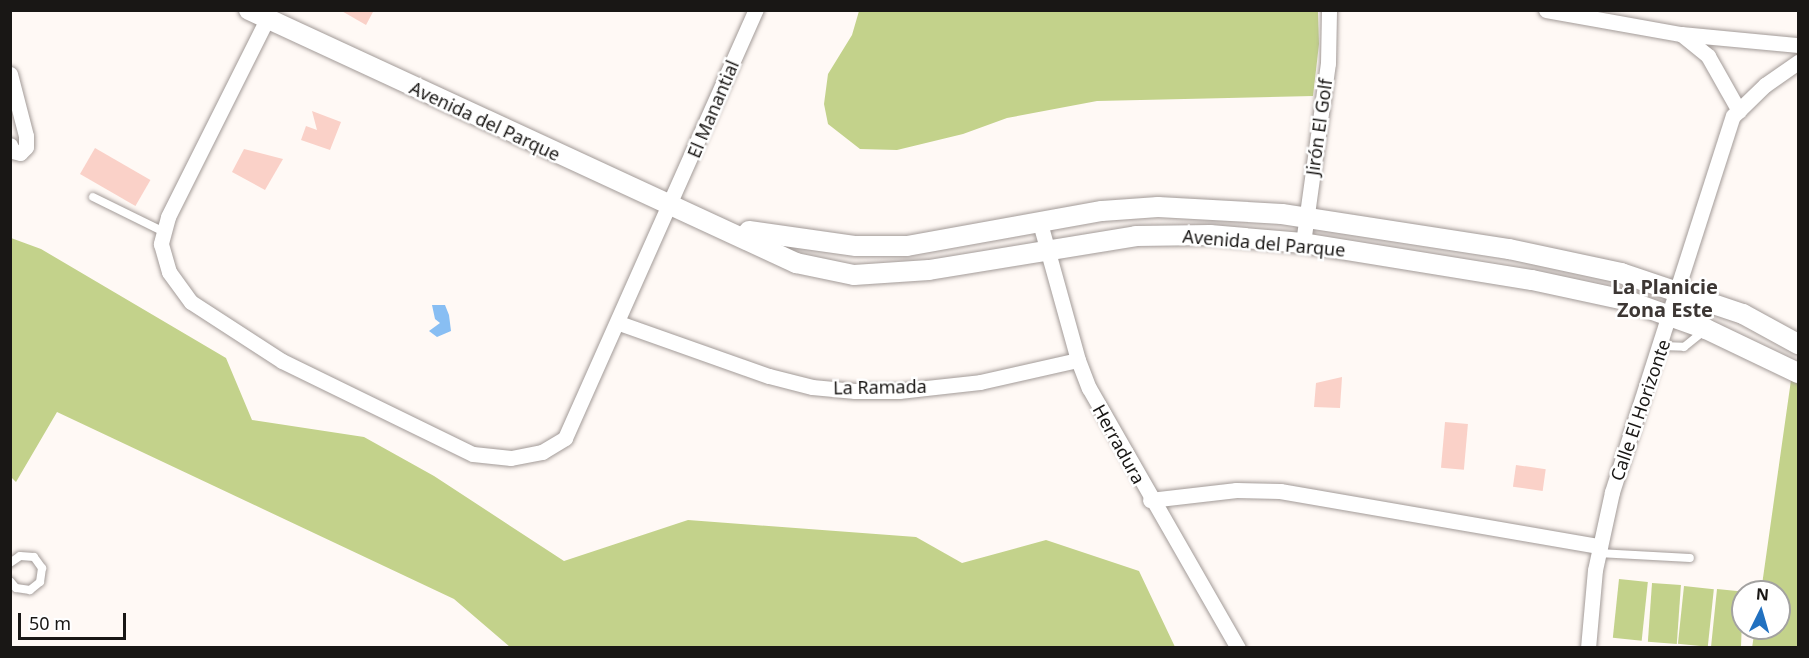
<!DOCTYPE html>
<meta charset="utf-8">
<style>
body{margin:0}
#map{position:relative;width:1809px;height:658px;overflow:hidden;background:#fff9f5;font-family:"Noto Sans",sans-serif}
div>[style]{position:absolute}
.green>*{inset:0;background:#c3d28b;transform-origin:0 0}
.water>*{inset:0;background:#88bef3}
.building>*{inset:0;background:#fad1c8;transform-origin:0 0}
.roads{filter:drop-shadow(0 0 2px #a39b98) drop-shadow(0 0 2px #a39b98)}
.service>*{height:8px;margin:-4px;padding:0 4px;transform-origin:4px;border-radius:4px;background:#fff}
.minor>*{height:15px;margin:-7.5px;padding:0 7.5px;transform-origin:7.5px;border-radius:7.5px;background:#fff}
.tertiary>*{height:20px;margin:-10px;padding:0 10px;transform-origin:10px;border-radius:10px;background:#fff}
span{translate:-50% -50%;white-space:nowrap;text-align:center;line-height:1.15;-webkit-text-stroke:5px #fff;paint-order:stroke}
.street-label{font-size:18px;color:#191715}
.neighbourhood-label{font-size:20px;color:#3d3734;font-weight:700}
.frame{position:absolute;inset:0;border:12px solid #191715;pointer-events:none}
.north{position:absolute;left:1731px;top:580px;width:60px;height:60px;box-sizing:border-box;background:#fff;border:2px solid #a3a2a1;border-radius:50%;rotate:5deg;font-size:16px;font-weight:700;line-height:24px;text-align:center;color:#191715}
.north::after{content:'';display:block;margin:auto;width:21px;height:27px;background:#2271c0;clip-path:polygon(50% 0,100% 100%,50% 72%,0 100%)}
.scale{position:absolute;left:18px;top:613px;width:108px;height:27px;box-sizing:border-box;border:3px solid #191715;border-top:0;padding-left:8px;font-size:18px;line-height:21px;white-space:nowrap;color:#191715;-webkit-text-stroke:4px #fff;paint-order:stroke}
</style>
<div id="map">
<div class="green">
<div style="clip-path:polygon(859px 11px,1318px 11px,1319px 44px,1313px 96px,1097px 101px,1007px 118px,963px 134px,897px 150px,860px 149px,828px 124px,824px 104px,828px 74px,852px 35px)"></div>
<div style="clip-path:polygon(11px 238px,41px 249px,226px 358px,252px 420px,364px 437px,434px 476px,564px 561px,688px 520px,916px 537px,962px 563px,1046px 540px,1139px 571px,1175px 647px,510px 647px,454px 599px,57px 412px,16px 482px,10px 476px)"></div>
<div style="clip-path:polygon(1791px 380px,1798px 384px,1798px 647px,1752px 648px,1755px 628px,1779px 628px,1779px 592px,1761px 592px)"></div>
<div style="left:1619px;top:579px;width:29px;height:59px;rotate:6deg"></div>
<div style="left:1652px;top:583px;width:29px;height:59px;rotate:4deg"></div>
<div style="left:1684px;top:586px;width:30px;height:58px;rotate:6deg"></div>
<div style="clip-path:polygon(1717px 589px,1747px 592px,1743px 592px,1741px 647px,1711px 647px)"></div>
</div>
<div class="water">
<div style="clip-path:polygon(432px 305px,445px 305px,449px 315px,451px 331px,437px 337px,429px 331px,440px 323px,435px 319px)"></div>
</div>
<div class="building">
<div style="clip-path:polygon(340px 10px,374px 10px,366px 25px)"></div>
<div style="clip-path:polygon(312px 111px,341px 122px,330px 150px,301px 140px,306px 126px,317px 130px)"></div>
<div style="left:95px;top:148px;width:64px;height:30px;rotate:30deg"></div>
<div style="clip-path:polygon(244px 149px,283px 159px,265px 190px,232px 172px)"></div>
<div style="clip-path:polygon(1342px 377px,1340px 408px,1314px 407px,1316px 383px)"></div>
<div style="left:1445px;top:422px;width:23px;height:46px;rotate:5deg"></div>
<div style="left:1516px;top:465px;width:30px;height:22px;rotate:8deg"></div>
</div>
<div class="roads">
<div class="service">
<div style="left:93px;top:197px;width:79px;rotate:26.2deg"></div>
<div style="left:1661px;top:346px;width:23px;rotate:2deg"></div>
<div style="left:1684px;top:347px;width:26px;rotate:-39deg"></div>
<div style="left:1598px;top:553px;width:92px;rotate:3.1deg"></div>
<div style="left:10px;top:563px;width:12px;rotate:-35deg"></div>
<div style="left:20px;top:556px;width:14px;rotate:4deg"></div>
<div style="left:34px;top:557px;width:14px;rotate:54deg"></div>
<div style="left:42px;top:568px;width:14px;rotate:98deg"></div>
<div style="left:40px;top:582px;width:13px;rotate:141deg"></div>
<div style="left:30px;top:590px;width:14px;rotate:-172deg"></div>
<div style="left:16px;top:588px;width:9px;rotate:-131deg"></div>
</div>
<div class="minor">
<div style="left:1546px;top:10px;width:137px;rotate:10.1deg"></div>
<div style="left:1681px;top:34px;width:118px;rotate:5.4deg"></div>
<div style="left:267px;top:19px;width:221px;rotate:116.6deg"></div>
<div style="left:168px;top:217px;width:28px;rotate:105deg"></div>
<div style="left:161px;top:244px;width:29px;rotate:74deg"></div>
<div style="left:169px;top:272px;width:37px;rotate:54deg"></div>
<div style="left:191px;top:302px;width:108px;rotate:33deg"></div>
<div style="left:282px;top:361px;width:212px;rotate:26deg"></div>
<div style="left:473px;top:454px;width:38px;rotate:6deg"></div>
<div style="left:511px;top:458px;width:32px;rotate:-11deg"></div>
<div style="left:542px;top:452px;width:27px;rotate:-31deg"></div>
<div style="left:565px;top:438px;width:469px;rotate:-66deg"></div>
<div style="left:1681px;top:34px;width:35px;rotate:39deg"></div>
<div style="left:1708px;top:56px;width:63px;rotate:60.6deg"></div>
<div style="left:10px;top:74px;width:64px;rotate:75.5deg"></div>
<div style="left:26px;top:136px;width:11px;rotate:90deg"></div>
<div style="left:26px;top:147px;width:8px;rotate:135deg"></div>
<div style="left:20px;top:153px;width:8px;rotate:-166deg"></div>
<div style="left:12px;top:151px;width:6px;rotate:-108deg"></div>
<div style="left:1040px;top:223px;width:142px;rotate:74.5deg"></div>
<div style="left:1078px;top:360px;width:30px;rotate:69deg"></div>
<div style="left:1089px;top:388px;width:300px;rotate:60.2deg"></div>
<div style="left:1303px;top:243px;width:182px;rotate:-82.1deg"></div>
<div style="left:1328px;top:63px;width:53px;rotate:-88.9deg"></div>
<div style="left:619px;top:323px;width:159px;rotate:19.5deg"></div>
<div style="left:769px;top:376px;width:44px;rotate:14.3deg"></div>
<div style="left:812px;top:387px;width:43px;rotate:5.3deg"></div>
<div style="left:855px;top:391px;width:44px"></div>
<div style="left:899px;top:391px;width:81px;rotate:-6.3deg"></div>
<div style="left:980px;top:382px;width:100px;rotate:-12.7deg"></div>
<div style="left:1150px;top:500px;width:87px;rotate:-6.6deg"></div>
<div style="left:1236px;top:490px;width:44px;rotate:1.3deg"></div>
<div style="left:1280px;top:491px;width:325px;rotate:9.8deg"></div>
<div style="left:1588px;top:648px;width:78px;rotate:-84.9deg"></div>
<div style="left:1595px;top:570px;width:80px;rotate:-77.7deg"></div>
<div style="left:1612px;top:492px;width:395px;rotate:-72.2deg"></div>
<div style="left:1733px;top:116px;width:45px;rotate:-44.1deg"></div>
<div style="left:1765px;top:85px;width:40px;rotate:-34.9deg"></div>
</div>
<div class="tertiary">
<div style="left:249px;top:10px;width:603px;rotate:24.82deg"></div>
<div style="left:796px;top:263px;width:59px;rotate:11.7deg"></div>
<div style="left:854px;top:275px;width:75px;rotate:-3.8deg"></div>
<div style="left:929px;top:270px;width:210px;rotate:-9.3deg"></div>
<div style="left:1136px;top:236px;width:74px;rotate:-0.8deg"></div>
<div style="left:1210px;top:235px;width:93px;rotate:4.9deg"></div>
<div style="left:1303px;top:243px;width:232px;rotate:9.2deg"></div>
<div style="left:1532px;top:280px;width:95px;rotate:12.1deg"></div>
<div style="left:1625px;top:300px;width:86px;rotate:19.7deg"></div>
<div style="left:1706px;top:329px;width:102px;rotate:25.6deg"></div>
<div style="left:749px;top:231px;width:108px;rotate:8deg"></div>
<div style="left:856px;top:246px;width:51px"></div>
<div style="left:907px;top:246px;width:198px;rotate:-10.2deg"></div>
<div style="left:1102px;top:211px;width:56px;rotate:-4.1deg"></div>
<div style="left:1158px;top:207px;width:124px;rotate:3.2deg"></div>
<div style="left:1282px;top:214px;width:230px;rotate:8.8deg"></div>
<div style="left:1509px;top:249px;width:115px;rotate:12.1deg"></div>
<div style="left:1621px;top:273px;width:129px;rotate:18.6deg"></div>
<div style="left:1743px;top:314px;width:63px;rotate:28.6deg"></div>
</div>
</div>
<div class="street-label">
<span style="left:713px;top:109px;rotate:-67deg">El Manantial</span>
<span style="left:485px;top:121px;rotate:25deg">Avenida del Parque</span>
<span style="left:1319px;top:127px;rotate:-82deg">Jirón El Golf</span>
<span style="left:1264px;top:243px;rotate:5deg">Avenida del Parque</span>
<span style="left:880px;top:387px;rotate:-1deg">La Ramada</span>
<span style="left:1640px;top:410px;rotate:-71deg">Calle El Horizonte</span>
<span style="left:1119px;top:444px;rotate:61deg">Herradura</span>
</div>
<div class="neighbourhood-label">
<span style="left:1665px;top:298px">La Planicie<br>Zona Este</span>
</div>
<div class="frame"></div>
<div class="north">N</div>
<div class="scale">50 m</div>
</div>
